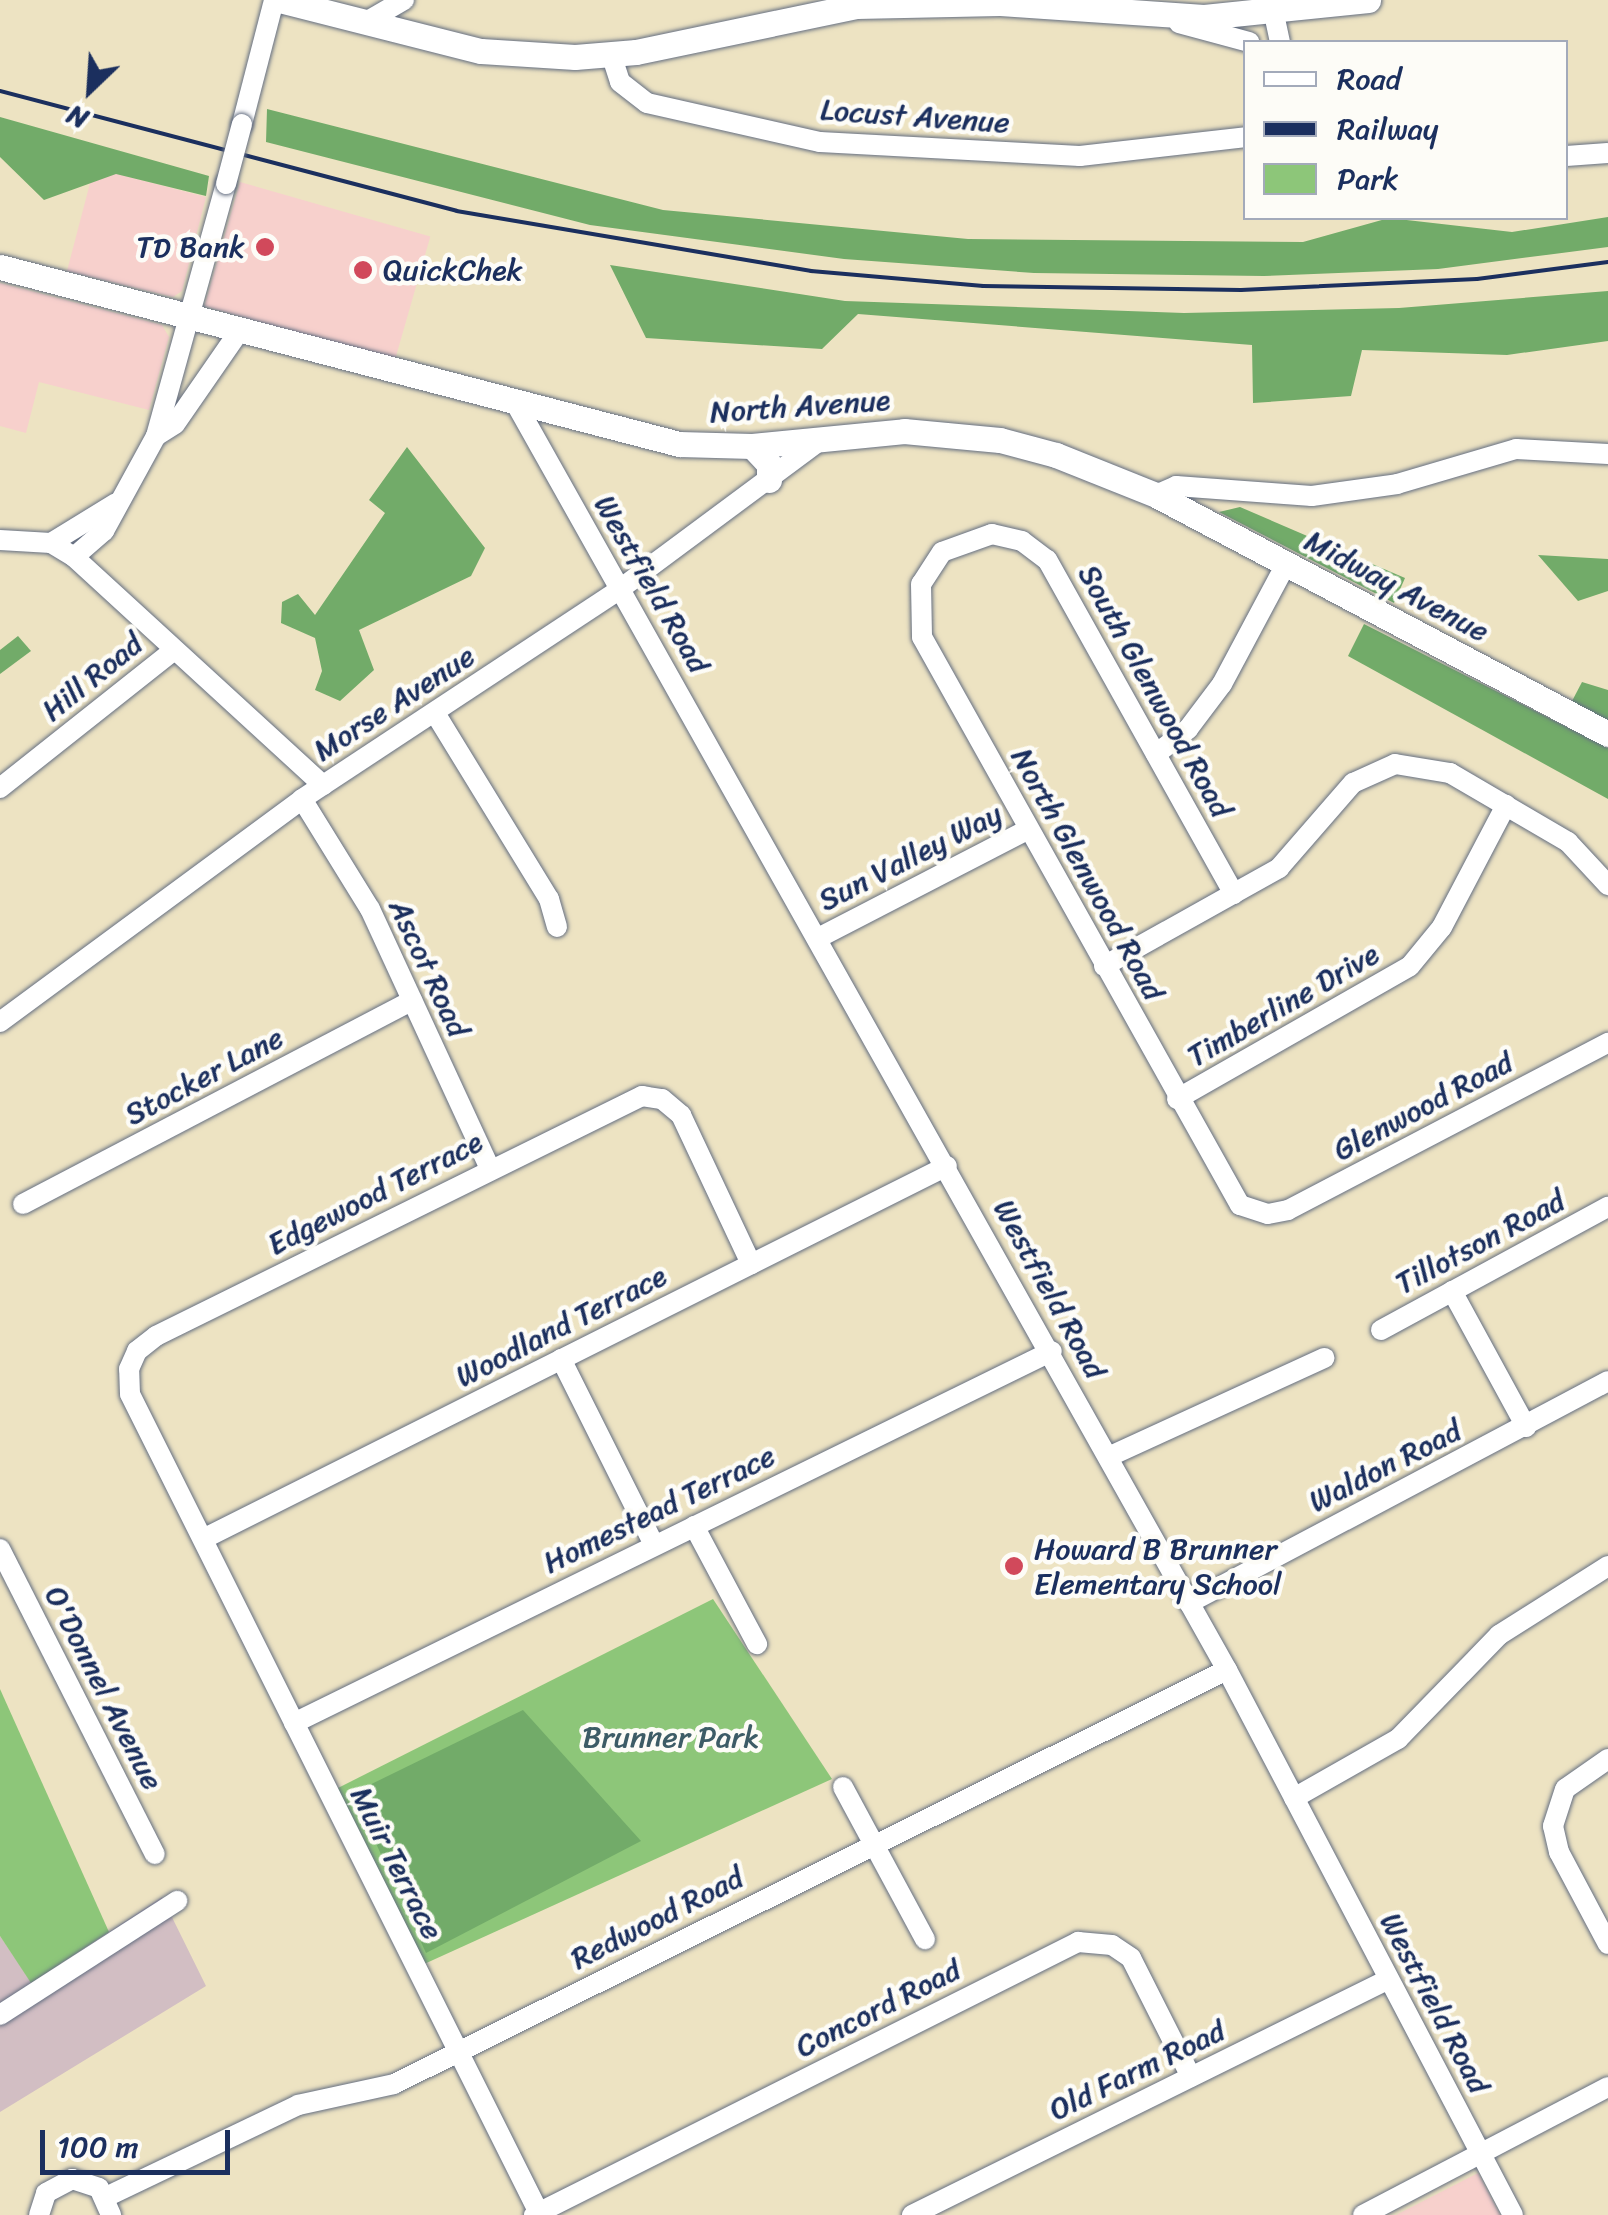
<!DOCTYPE html>
<style>
body{margin:0}
#map{position:relative;width:1608px;height:2215px;overflow:hidden;background:#ede3c2;font-family:Sriracha,sans-serif}
div>[style]{position:absolute}
.built>*{inset:0;background:#f7d0cc;transform-origin:0 0}
.industrial>*{inset:0;background:#d2bec3}
.green>*{inset:0;background:#8dc679}
.forest>*{inset:0;background:#72ab69}
.roads{filter:drop-shadow(0 0 2px #646e81) drop-shadow(0 0 2px #646e81)}
.minor>*{height:20px;margin:-10px;padding:0 10px;transform-origin:10px;border-radius:10px;background:#fff}
.major>*{height:25px;margin:-12.5px;padding:0 12.5px;transform-origin:12.5px;border-radius:12.5px;background:#fff}
.rail>*{height:4px;margin:-2px;padding:0 2px;transform-origin:2px;border-radius:2px;background:#1b2f5e}
.bridges{filter:drop-shadow(0 0 2px #646e81) drop-shadow(0 0 2px #646e81)}
.minor-bridge>*{height:20px;margin:-10px;padding:0 10px;transform-origin:10px;border-radius:10px;background:#fff}
.dots>*{width:28px;height:28px;translate:-50% -50%;box-sizing:border-box;border:5px solid #fdfcf7;border-radius:50%}
span{translate:-50% -50%;white-space:nowrap;text-align:center;line-height:1.15;-webkit-text-stroke:9px #fdfcf7;paint-order:stroke}
.street-label{font-size:30px;color:#1b2f5e}
.poi-label{font-size:30px;color:#1b2f5e}
.right{translate:-100% -50%;text-align:right}
.left{translate:0 -50%;text-align:left}
.park-label{font-size:30px;color:#3d5c66}
.legend{position:absolute;left:1243px;top:40px;width:325px;height:180px;box-sizing:border-box;background:#fdfcf7;border:2px solid #a3aaba;margin:0;padding:12px 18px;list-style:none;font-size:30px;color:#1b2f5e}
.legend li{display:flex;align-items:center;gap:20px;height:50px}
.legend b{width:50px;border:2px solid #a3aaba}
.north{position:absolute;left:40px;top:40px;width:100px;height:100px;-webkit-text-stroke:8px #fdfcf7;paint-order:stroke;rotate:205deg;font-size:28px;font-weight:700;line-height:40px;text-align:center;color:#1b2f5e}
.north::after{content:'';display:block;margin:auto;width:35px;height:45px;background:#1b2f5e;clip-path:polygon(50% 0,100% 100%,50% 72%,0 100%)}
.scale{position:absolute;left:40px;top:2130px;width:190px;height:45px;box-sizing:border-box;border:5px solid #1b2f5e;border-top:0;padding-left:12px;font-size:30px;line-height:35px;white-space:nowrap;color:#1b2f5e;-webkit-text-stroke:8px #fdfcf7;paint-order:stroke}
</style>
<div id="map">
<div class="built">
<div style="clip-path:polygon(94px 168px,206px 197px,182px 291px,173px 297px,67px 271px)"></div>
<div style="left:240px;top:182px;width:198px;height:129px;rotate:16deg"></div>
<div style="clip-path:polygon(0 283px,162px 325px,169px 337px,149px 410px,39px 382px,26px 433px,0 426px)"></div>
<div style="clip-path:polygon(1478px 2173px,1500px 2215px,1396px 2215px)"></div>
</div>
<div class="industrial">
<div style="clip-path:polygon(162px 1897px,206px 1986px,0 2112px,0 1936px,32px 1983px)"></div>
</div>
<div class="green">
<div style="clip-path:polygon(713px 1599px,832px 1779px,422px 1965px,334px 1790px)"></div>
<div style="clip-path:polygon(0 1689px,109px 1932px,31px 1983px,0 1936px)"></div>
</div>
<div class="forest">
<div style="clip-path:polygon(267px 109px,663px 210px,968px 239px,1303px 242px,1389px 218px,1512px 232px,1608px 217px,1608px 247px,1438px 269px,1264px 276px,1034px 273px,844px 259px,590px 225px,266px 142px)"></div>
<div style="clip-path:polygon(0 117px,209px 176px,206px 196px,116px 174px,44px 200px,0 157px)"></div>
<div style="clip-path:polygon(610px 265px,845px 301px,1184px 313px,1399px 308px,1608px 291px,1608px 341px,1507px 355px,1362px 350px,1351px 396px,1253px 403px,1252px 345px,858px 314px,822px 349px,646px 338px)"></div>
<div style="clip-path:polygon(407px 447px,485px 548px,471px 576px,359px 630px,374px 670px,340px 701px,315px 690px,322px 671px,315px 638px,281px 623px,282px 602px,298px 594px,315px 615px,385px 513px,369px 500px)"></div>
<div style="clip-path:polygon(1240px 507px,1405px 578px,1394px 603px,1219px 512px)"></div>
<div style="clip-path:polygon(1538px 555px,1608px 559px,1608px 591px,1578px 601px)"></div>
<div style="clip-path:polygon(1364px 624px,1608px 748px,1608px 799px,1348px 656px)"></div>
<div style="clip-path:polygon(18px 636px,31px 651px,0 674px,0 650px)"></div>
<div style="clip-path:polygon(1582px 682px,1608px 690px,1608px 720px,1571px 703px)"></div>
<div style="clip-path:polygon(523px 1710px,641px 1841px,426px 1953px,353px 1793px)"></div>
</div>
<div class="roads">
<div class="minor">
<div style="left:1274px;top:14px;width:29px;rotate:78deg"></div>
<div style="left:366px;top:22px;width:44px;rotate:-30.1deg"></div>
<div style="left:1179px;top:23px;width:73px;rotate:15.2deg"></div>
<div style="left:611px;top:54px;width:29px;rotate:72deg"></div>
<div style="left:620px;top:82px;width:34px;rotate:38deg"></div>
<div style="left:647px;top:103px;width:177px;rotate:12.7deg"></div>
<div style="left:820px;top:142px;width:260px;rotate:3.1deg"></div>
<div style="left:1080px;top:156px;width:167px;rotate:-6.5deg"></div>
<div style="left:242px;top:124px;width:128px;rotate:-75.5deg"></div>
<div style="left:1566px;top:156px;width:42px;rotate:-4.1deg"></div>
<div style="left:516px;top:404px;width:1452px;rotate:60.68deg"></div>
<div style="left:1227px;top:1670px;width:615px;rotate:62.31deg"></div>
<div style="left:156px;top:436px;width:22px;rotate:-32deg"></div>
<div style="left:175px;top:424px;width:114px;rotate:-55.3deg"></div>
<div style="left:1156px;top:495px;width:22px;rotate:-24deg"></div>
<div style="left:1176px;top:486px;width:136px;rotate:4.2deg"></div>
<div style="left:1312px;top:496px;width:86px;rotate:-8deg"></div>
<div style="left:1397px;top:484px;width:124px;rotate:-16.4deg"></div>
<div style="left:1516px;top:449px;width:92px;rotate:3.1deg"></div>
<div style="left:0;top:540px;width:51px;rotate:3.4deg"></div>
<div style="left:51px;top:543px;width:27px;rotate:31deg"></div>
<div style="left:74px;top:557px;width:338px;rotate:42.5deg"></div>
<div style="left:51px;top:543px;width:76px;rotate:-31.6deg"></div>
<div style="left:74px;top:557px;width:40px;rotate:-41deg"></div>
<div style="left:104px;top:531px;width:108px;rotate:-61.3deg"></div>
<div style="left:156px;top:436px;width:262px;rotate:-74.5deg"></div>
<div style="left:435px;top:713px;width:218px;rotate:58.5deg"></div>
<div style="left:549px;top:899px;width:29px;rotate:74deg"></div>
<div style="left:1156px;top:754px;width:41px;rotate:-38deg"></div>
<div style="left:1188px;top:729px;width:56px;rotate:-52.9deg"></div>
<div style="left:1222px;top:684px;width:136px;rotate:-61.9deg"></div>
<div style="left:0;top:788px;width:222px;rotate:-38.4deg"></div>
<div style="left:302px;top:799px;width:129px;rotate:58.3deg"></div>
<div style="left:370px;top:909px;width:286px;rotate:65.2deg"></div>
<div style="left:1234px;top:894px;width:383px;rotate:-119.2deg"></div>
<div style="left:1047px;top:560px;width:31px;rotate:-143deg"></div>
<div style="left:1022px;top:541px;width:31px;rotate:-167deg"></div>
<div style="left:992px;top:534px;width:53px;rotate:160.2deg"></div>
<div style="left:942px;top:552px;width:38px;rotate:123deg"></div>
<div style="left:921px;top:584px;width:53px;rotate:88.9deg"></div>
<div style="left:922px;top:637px;width:651px;rotate:60.76deg"></div>
<div style="left:1240px;top:1205px;width:29px;rotate:18deg"></div>
<div style="left:1268px;top:1214px;width:20px;rotate:-11deg"></div>
<div style="left:1288px;top:1210px;width:361px;rotate:-27.6deg"></div>
<div style="left:818px;top:938px;width:237px;rotate:-27.3deg"></div>
<div style="left:1104px;top:966px;width:201px;rotate:-29.2deg"></div>
<div style="left:1279px;top:868px;width:113px;rotate:-49deg"></div>
<div style="left:1353px;top:783px;width:46px;rotate:-24.3deg"></div>
<div style="left:1395px;top:764px;width:56px;rotate:9.3deg"></div>
<div style="left:1450px;top:773px;width:137px;rotate:30.3deg"></div>
<div style="left:1568px;top:842px;width:59px;rotate:47.1deg"></div>
<div style="left:0;top:1022px;width:375px;rotate:-36.4deg"></div>
<div style="left:302px;top:799px;width:381px;rotate:-33.4deg"></div>
<div style="left:620px;top:589px;width:253px;rotate:-36.6deg"></div>
<div style="left:1177px;top:1099px;width:268px;rotate:-29.7deg"></div>
<div style="left:1410px;top:966px;width:50px;rotate:-50.6deg"></div>
<div style="left:1442px;top:927px;width:138px;rotate:-62.3deg"></div>
<div style="left:23px;top:1204px;width:439px;rotate:-27.6deg"></div>
<div style="left:1452px;top:1291px;width:155px;rotate:61.4deg"></div>
<div style="left:1381px;top:1330px;width:258px;rotate:-28.5deg"></div>
<div style="left:561px;top:1359px;width:206px;rotate:63.4deg"></div>
<div style="left:1108px;top:1457px;width:238px;rotate:-24.6deg"></div>
<div style="left:694px;top:1526px;width:134px;rotate:61.9deg"></div>
<div style="left:203px;top:1539px;width:832px;rotate:-26.63deg"></div>
<div style="left:0;top:1549px;width:342px;rotate:63.1deg"></div>
<div style="left:1189px;top:1603px;width:474px;rotate:-27.9deg"></div>
<div style="left:294px;top:1723px;width:844px;rotate:-26.14deg"></div>
<div style="left:1608px;top:1759px;width:52px;rotate:145.1deg"></div>
<div style="left:1565px;top:1789px;width:39px;rotate:108deg"></div>
<div style="left:1553px;top:1826px;width:27px;rotate:77deg"></div>
<div style="left:1559px;top:1852px;width:104px;rotate:62deg"></div>
<div style="left:843px;top:1787px;width:173px;rotate:61.7deg"></div>
<div style="left:1294px;top:1798px;width:120px;rotate:-29.6deg"></div>
<div style="left:1398px;top:1739px;width:145px;rotate:-45.8deg"></div>
<div style="left:1499px;top:1635px;width:129px;rotate:-32.3deg"></div>
<div style="left:0;top:2015px;width:211px;rotate:-32.8deg"></div>
<div style="left:106px;top:2197px;width:213px;rotate:-25.6deg"></div>
<div style="left:298px;top:2105px;width:98px;rotate:-12.3deg"></div>
<div style="left:394px;top:2084px;width:930px;rotate:-26.43deg"></div>
<div style="left:539px;top:2213px;width:915px;rotate:-116.54deg"></div>
<div style="left:130px;top:1394px;width:25px;rotate:-92deg"></div>
<div style="left:129px;top:1369px;width:20px;rotate:-66deg"></div>
<div style="left:137px;top:1351px;width:24px;rotate:-38deg"></div>
<div style="left:156px;top:1336px;width:542px;rotate:-26.28deg"></div>
<div style="left:642px;top:1096px;width:20px;rotate:9deg"></div>
<div style="left:662px;top:1099px;width:25px;rotate:40deg"></div>
<div style="left:681px;top:1115px;width:165px;rotate:64.8deg"></div>
<div style="left:39px;top:2215px;width:23px;rotate:-72deg"></div>
<div style="left:46px;top:2193px;width:30px;rotate:-28deg"></div>
<div style="left:72px;top:2179px;width:28px;rotate:18deg"></div>
<div style="left:99px;top:2188px;width:30px;rotate:66deg"></div>
<div style="left:534px;top:2215px;width:609px;rotate:-26.65deg"></div>
<div style="left:1078px;top:1942px;width:34px;rotate:5deg"></div>
<div style="left:1112px;top:1945px;width:23px;rotate:34deg"></div>
<div style="left:1131px;top:1958px;width:133px;rotate:63.2deg"></div>
<div style="left:912px;top:2215px;width:532px;rotate:-26.32deg"></div>
<div style="left:1363px;top:2215px;width:276px;rotate:-27.6deg"></div>
</div>
<div class="major">
<div style="left:279px;top:0;width:208px;rotate:14.2deg"></div>
<div style="left:481px;top:51px;width:94px;rotate:3.7deg"></div>
<div style="left:575px;top:57px;width:61px;rotate:-4.7deg"></div>
<div style="left:636px;top:52px;width:225px;rotate:-11.8deg"></div>
<div style="left:856px;top:6px;width:144px;rotate:-1.2deg"></div>
<div style="left:1000px;top:3px;width:204px;rotate:3.9deg"></div>
<div style="left:1204px;top:17px;width:165px;rotate:-5.9deg"></div>
<div style="left:0;top:267px;width:702px;rotate:14.61deg"></div>
<div style="left:679px;top:444px;width:73px;rotate:1.6deg"></div>
<div style="left:752px;top:446px;width:153px;rotate:-5.6deg"></div>
<div style="left:904px;top:431px;width:96px;rotate:5.4deg"></div>
<div style="left:1000px;top:440px;width:58px;rotate:15deg"></div>
<div style="left:1056px;top:455px;width:108px;rotate:21.8deg"></div>
<div style="left:1156px;top:495px;width:511px;rotate:27.87deg"></div>
<div style="left:752px;top:446px;width:25px;rotate:47deg"></div>
<div style="left:769px;top:464px;width:16px;rotate:90deg"></div>
</div>
</div>
<div class="rail">
<div style="left:0;top:91px;width:472px;rotate:14.7deg"></div>
<div style="left:457px;top:211px;width:359px;rotate:9.6deg"></div>
<div style="left:811px;top:271px;width:173px;rotate:5deg"></div>
<div style="left:983px;top:286px;width:258px;rotate:0.9deg"></div>
<div style="left:1241px;top:290px;width:236px;rotate:-2.7deg"></div>
<div style="left:1477px;top:279px;width:132px;rotate:-7.4deg"></div>
</div>
<div class="bridges">
<div class="minor-bridge">
<div style="left:226px;top:184px;width:62px;rotate:-75.1deg"></div>
</div>
</div>
<div class="dots">
<div style="left:265px;top:247px;background:#d1495b"></div>
<div style="left:363px;top:270px;background:#d1495b"></div>
<div style="left:1014px;top:1566px;background:#d1495b"></div>
</div>
<div class="street-label">
<span style="left:915px;top:116px;rotate:4deg">Locust Avenue</span>
<span style="left:800px;top:406px;rotate:-4deg">North Avenue</span>
<span style="left:652px;top:584px;rotate:60deg">Westfield Road</span>
<span style="left:1397px;top:586px;rotate:28deg">Midway Avenue</span>
<span style="left:92px;top:677px;rotate:-39deg">Hill Road</span>
<span style="left:1155px;top:691px;rotate:61deg">South Glenwood Road</span>
<span style="left:394px;top:703px;rotate:-33deg">Morse Avenue</span>
<span style="left:910px;top:857px;rotate:-27deg">Sun Valley Way</span>
<span style="left:1088px;top:874px;rotate:61deg">North Glenwood Road</span>
<span style="left:429px;top:968px;rotate:65deg">Ascot Road</span>
<span style="left:1283px;top:1005px;rotate:-30deg">Timberline Drive</span>
<span style="left:204px;top:1076px;rotate:-28deg">Stocker Lane</span>
<span style="left:1423px;top:1106px;rotate:-28deg">Glenwood Road</span>
<span style="left:375px;top:1193px;rotate:-27deg">Edgewood Terrace</span>
<span style="left:1480px;top:1242px;rotate:-28deg">Tillotson Road</span>
<span style="left:1050px;top:1289px;rotate:61deg">Westfield Road</span>
<span style="left:561px;top:1326px;rotate:-27deg">Woodland Terrace</span>
<span style="left:1385px;top:1466px;rotate:-27deg">Waldon Road</span>
<span style="left:659px;top:1509px;rotate:-26deg">Homestead Terrace</span>
<span style="left:104px;top:1688px;rotate:63deg">O'Donnel Avenue</span>
<span style="left:397px;top:1863px;rotate:63deg">Muir Terrace</span>
<span style="left:657px;top:1918px;rotate:-27deg">Redwood Road</span>
<span style="left:1435px;top:2003px;rotate:62deg">Westfield Road</span>
<span style="left:878px;top:2008px;rotate:-27deg">Concord Road</span>
<span style="left:1137px;top:2070px;rotate:-26deg">Old Farm Road</span>
</div>
<div class="poi-label">
<span class="right" style="left:245px;top:247px">TD Bank</span>
<span class="left" style="left:383px;top:270px">QuickChek</span>
<span class="left" style="left:1034px;top:1566px">Howard B Brunner<br>Elementary School</span>
</div>
<div class="park-label">
<span style="left:671px;top:1737px">Brunner Park</span>
</div>
<ul class="legend">
<li><b style="height:12px;background:#fff"></b>Road</li>
<li><b style="height:12px;background:#1b2f5e"></b>Railway</li>
<li><b style="height:28px;background:#8dc679"></b>Park</li>
</ul>
<div class="north">N</div>
<div class="scale">100 m</div>
</div>
